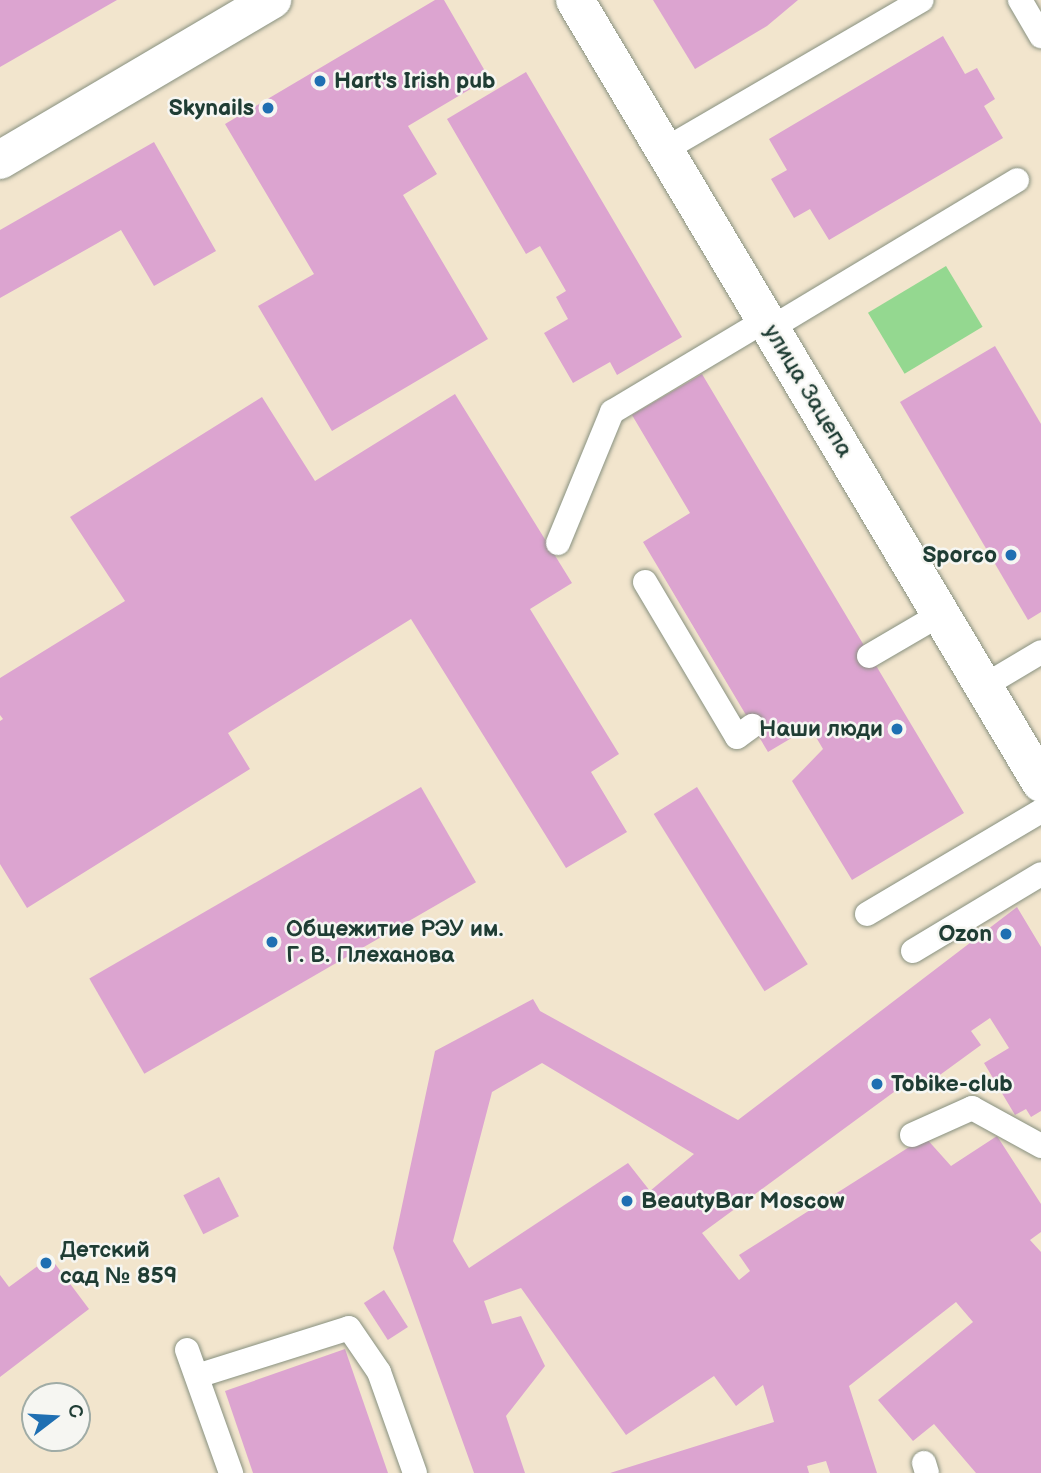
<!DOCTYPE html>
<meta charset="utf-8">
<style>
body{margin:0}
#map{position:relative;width:1041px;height:1473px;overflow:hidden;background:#f2e5cd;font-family:"Balsamiq Sans",sans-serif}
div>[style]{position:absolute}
.green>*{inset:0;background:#94d890;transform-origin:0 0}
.building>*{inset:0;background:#dca4d0;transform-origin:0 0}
.roads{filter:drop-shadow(0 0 2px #889180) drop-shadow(0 0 2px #889180)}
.service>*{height:24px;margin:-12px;padding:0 12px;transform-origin:12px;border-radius:12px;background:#fff}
.minor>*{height:38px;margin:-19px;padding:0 19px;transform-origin:19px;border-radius:19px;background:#fff}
.dots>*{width:19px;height:19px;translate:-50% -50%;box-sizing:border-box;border:4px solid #f6f6f2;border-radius:50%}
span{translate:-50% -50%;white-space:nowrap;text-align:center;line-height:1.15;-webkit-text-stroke:5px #f6f6f2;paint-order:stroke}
.poi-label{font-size:23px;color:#1f3d34;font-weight:700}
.left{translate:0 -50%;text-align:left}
.right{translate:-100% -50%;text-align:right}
.street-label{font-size:23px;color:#1f3d34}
.north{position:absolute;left:21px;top:1382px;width:70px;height:70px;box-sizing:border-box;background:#f6f6f2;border:2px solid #a0aca6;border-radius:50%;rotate:73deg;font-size:19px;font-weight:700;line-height:28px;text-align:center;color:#1f3d34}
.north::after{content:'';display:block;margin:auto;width:24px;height:32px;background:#1f6fb2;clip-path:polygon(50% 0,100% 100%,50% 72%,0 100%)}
</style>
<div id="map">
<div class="green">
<div style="left:946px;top:266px;width:71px;height:91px;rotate:59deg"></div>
</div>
<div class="building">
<div style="clip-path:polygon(0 0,117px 0,0 67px)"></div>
<div style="clip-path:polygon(435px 0,444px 0,489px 78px,408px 126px,437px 174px,403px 195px,488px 339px,332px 431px,258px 306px,314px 274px,225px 124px)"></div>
<div style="clip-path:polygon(653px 0,798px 0,767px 26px,695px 69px)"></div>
<div style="clip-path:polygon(943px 36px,965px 74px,977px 68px,995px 99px,984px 106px,1003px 138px,829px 240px,810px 209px,794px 218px,771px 179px,787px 170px,769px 139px)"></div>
<div style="clip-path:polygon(526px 72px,682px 337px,617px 375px,610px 362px,573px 383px,544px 333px,568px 319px,556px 297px,566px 291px,540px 246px,526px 254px,447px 119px)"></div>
<div style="clip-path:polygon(154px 142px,216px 251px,154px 286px,121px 230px,0 298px,0 230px)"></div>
<div style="clip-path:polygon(995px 346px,1041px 424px,1041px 612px,1028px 620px,900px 402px)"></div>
<div style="clip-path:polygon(702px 374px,964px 813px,852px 880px,792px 781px,823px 749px,810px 727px,768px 752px,643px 542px,690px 513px,632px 415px)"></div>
<div style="clip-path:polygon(455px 394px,572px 583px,530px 609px,619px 754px,591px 772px,627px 832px,566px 868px,411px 619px,228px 733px,250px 769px,27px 908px,0 864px,0 721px,3px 719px,0 715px,0 678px,125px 601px,70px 517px,262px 397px,315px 481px)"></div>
<div style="left:421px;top:787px;width:110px;height:383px;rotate:60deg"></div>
<div style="left:697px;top:787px;width:209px;height:51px;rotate:58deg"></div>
<div style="clip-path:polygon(evenodd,1017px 907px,1041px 947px,1041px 1111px,1031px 1117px,1026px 1109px,1015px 1115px,984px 1063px,1009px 1048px,990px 1018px,971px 1031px,981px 1045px,922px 1088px,913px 1078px,702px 1233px,739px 1280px,750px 1271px,739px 1255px,925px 1137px,951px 1166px,997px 1136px,1041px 1204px,1041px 1232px,1030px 1240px,1041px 1252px,1041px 1473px,976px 1473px,934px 1424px,913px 1441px,878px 1400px,973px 1322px,956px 1302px,849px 1386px,877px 1473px,830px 1473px,826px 1461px,807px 1466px,809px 1473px,610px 1473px,774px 1422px,763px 1385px,736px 1406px,714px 1376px,626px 1435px,521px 1288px,484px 1301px,492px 1324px,521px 1316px,545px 1366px,506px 1416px,525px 1473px,474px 1473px,393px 1248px,435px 1051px,533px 999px,540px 1011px,738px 1120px,1017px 907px,542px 1063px,694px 1154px,650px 1191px,628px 1163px,469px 1268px,453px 1241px,492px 1092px,542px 1063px)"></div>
<div style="left:219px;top:1177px;width:44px;height:40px;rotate:63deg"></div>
<div style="clip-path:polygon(50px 1257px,89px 1309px,0 1377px,0 1275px,9px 1287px)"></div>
<div style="left:384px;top:1290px;width:44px;height:24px;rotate:57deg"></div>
<div style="clip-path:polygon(345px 1349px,388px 1473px,253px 1473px,225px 1391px)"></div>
</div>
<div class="roads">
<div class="service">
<div style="left:1020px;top:0;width:42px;rotate:59.7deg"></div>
<div style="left:664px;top:150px;width:298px;rotate:-30.2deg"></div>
<div style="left:771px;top:328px;width:287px;rotate:-31deg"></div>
<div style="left:558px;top:543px;width:142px;rotate:-67.6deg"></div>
<div style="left:612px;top:412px;width:179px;rotate:-30.9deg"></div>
<div style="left:645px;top:582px;width:180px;rotate:59.3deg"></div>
<div style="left:737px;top:737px;width:19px;rotate:-36deg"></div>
<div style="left:869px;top:656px;width:83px;rotate:-30.3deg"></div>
<div style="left:984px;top:686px;width:66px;rotate:-30.8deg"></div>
<div style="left:867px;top:914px;width:202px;rotate:-30.6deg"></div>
<div style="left:913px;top:951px;width:149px;rotate:-31deg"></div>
<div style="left:912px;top:1135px;width:66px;rotate:-24.2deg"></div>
<div style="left:972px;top:1108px;width:79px;rotate:28.8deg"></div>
<div style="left:187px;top:1350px;width:131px;rotate:70.3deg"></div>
<div style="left:197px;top:1376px;width:159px;rotate:-17.5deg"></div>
<div style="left:349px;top:1328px;width:53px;rotate:55.7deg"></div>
<div style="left:379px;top:1372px;width:107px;rotate:70.4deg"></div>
<div style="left:924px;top:1463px;width:10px;rotate:73deg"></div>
</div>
<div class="minor">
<div style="left:575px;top:0;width:911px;rotate:59.24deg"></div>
<div style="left:0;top:160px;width:316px;rotate:-30.5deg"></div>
</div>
</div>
<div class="dots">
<div style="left:320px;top:81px;background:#1f6fb2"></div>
<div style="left:268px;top:108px;background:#1f6fb2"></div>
<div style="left:1011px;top:555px;background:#1f6fb2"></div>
<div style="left:897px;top:729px;background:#1f6fb2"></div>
<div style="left:1006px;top:934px;background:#1f6fb2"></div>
<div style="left:272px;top:942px;background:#1f6fb2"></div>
<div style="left:877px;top:1084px;background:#1f6fb2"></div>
<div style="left:627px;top:1201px;background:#1f6fb2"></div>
<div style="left:46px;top:1263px;background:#1f6fb2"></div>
</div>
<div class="poi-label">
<span class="left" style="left:334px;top:81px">Hart's Irish pub</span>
<span class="right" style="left:254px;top:108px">Skynails</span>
<span class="right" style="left:997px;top:555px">Sporco</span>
<span class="right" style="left:883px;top:729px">Наши люди</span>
<span class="left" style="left:286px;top:942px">Общежитие РЭУ им.<br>Г. В. Плеханова</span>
<span class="right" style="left:992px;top:934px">Ozon</span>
<span class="left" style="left:891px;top:1084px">Tobike-club</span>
<span class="left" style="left:641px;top:1201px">BeautyBar Moscow</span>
<span class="left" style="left:60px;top:1263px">Детский<br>сад № 859</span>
</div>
<div class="street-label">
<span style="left:808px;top:391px;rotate:59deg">улица Зацепа</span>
</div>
<div class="north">С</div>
</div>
